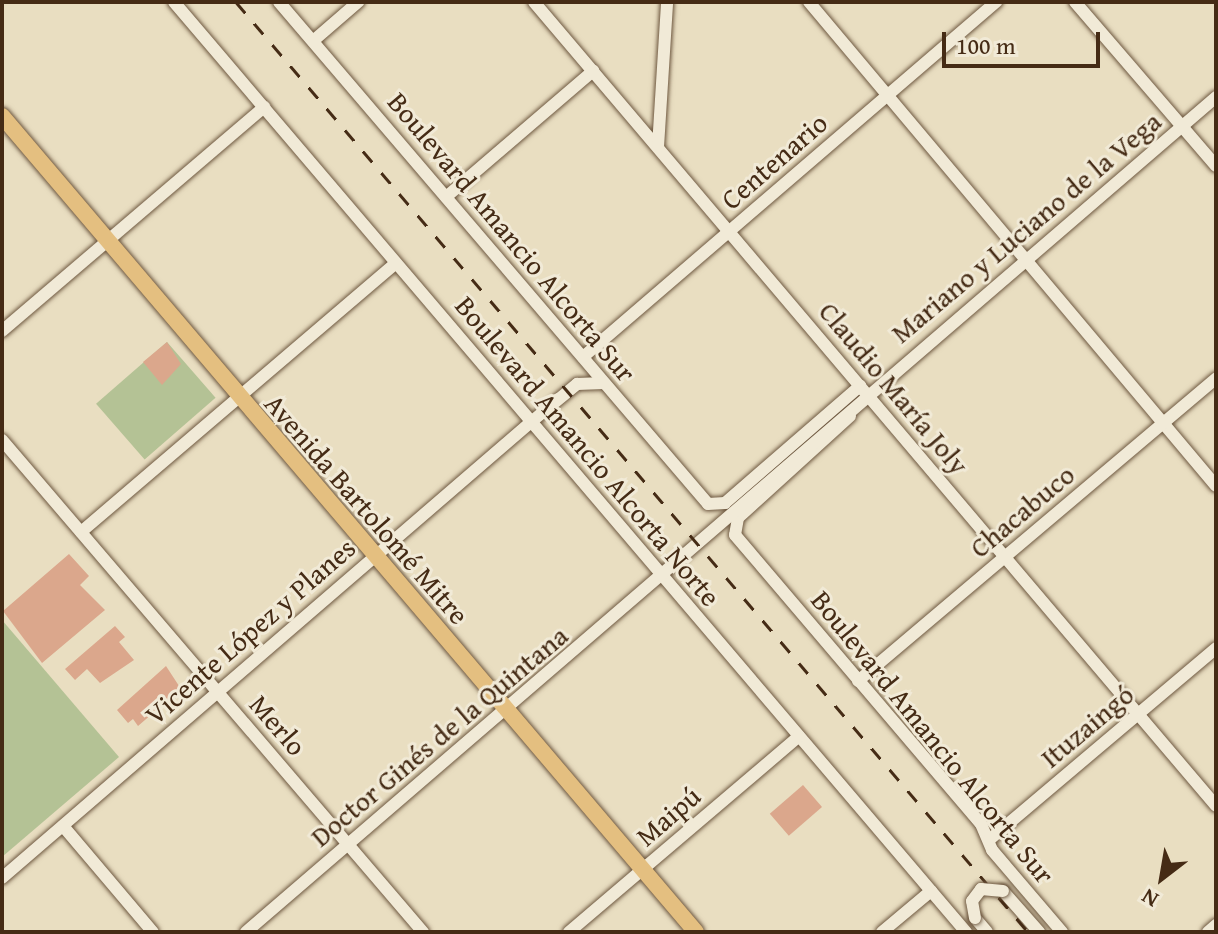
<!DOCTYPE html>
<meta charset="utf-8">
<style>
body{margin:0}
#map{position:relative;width:1218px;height:934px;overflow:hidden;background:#e9dec1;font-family:"Gentium Book Plus",serif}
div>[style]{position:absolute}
.green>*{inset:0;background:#b4c295;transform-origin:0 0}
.building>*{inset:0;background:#dba78c;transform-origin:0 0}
.roads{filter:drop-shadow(0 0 2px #6e5840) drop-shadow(0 0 2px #6e5840)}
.minor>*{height:12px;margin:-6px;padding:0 6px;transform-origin:6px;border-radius:6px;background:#f1ead7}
.major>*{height:16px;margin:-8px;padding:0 8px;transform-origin:8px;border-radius:8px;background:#e4bf80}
.rail>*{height:3px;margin-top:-1.5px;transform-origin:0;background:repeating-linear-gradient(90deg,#452b15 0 14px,transparent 0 28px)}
.bridges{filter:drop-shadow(0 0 2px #6e5840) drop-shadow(0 0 2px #6e5840)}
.minor-bridge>*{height:12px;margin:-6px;padding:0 6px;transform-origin:6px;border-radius:6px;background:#f1ead7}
span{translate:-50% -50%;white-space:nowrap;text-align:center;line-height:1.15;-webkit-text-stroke:6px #f1ead7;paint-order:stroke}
.street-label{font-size:28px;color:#452b15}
.frame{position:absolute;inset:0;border:4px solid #452b15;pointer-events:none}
.north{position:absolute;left:1122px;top:838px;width:80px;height:80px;-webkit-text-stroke:6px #f1ead7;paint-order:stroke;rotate:211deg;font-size:22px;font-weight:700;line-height:32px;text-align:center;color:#452b15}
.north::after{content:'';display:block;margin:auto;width:28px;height:36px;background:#452b15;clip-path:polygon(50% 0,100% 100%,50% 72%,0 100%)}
.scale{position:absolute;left:942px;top:32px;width:158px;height:36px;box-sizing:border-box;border:4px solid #452b15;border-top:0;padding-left:10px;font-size:24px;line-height:28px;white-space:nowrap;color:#452b15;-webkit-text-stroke:6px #f1ead7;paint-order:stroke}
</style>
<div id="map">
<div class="green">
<div style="left:167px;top:342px;width:74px;height:94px;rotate:49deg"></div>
<div style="clip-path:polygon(2px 620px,119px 757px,2px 857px)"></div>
</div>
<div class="building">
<div style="clip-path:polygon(167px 342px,181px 364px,162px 385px,143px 362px)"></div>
<div style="clip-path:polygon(69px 554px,89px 576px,80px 585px,105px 610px,42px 663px,3px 611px)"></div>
<div style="clip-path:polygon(115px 626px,125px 637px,119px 642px,134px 660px,100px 683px,87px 669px,75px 680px,65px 669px)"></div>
<div style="clip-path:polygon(166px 666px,181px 689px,138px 726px,133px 719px,128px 723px,117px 710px)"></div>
<div style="left:803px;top:785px;width:29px;height:44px;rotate:49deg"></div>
</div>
<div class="roads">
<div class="minor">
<div style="left:174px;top:2px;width:1222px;rotate:49.58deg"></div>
<div style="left:279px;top:2px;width:660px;rotate:49.48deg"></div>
<div style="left:708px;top:504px;width:17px;rotate:-3deg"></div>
<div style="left:725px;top:503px;width:179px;rotate:-40.9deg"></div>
<div style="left:534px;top:2px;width:1054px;rotate:49.69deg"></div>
<div style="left:809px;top:2px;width:632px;rotate:49.94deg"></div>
<div style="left:1075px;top:2px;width:216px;rotate:49.3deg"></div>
<div style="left:313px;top:41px;width:60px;rotate:-40.9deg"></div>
<div style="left:658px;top:147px;width:145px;rotate:-86.4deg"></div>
<div style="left:446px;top:197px;width:194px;rotate:-40.6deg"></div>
<div style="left:2px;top:331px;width:345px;rotate:-40.5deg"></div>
<div style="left:583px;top:357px;width:545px;rotate:-40.68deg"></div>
<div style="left:850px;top:416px;width:151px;rotate:137.7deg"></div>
<div style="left:738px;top:518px;width:17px;rotate:100deg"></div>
<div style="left:735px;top:535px;width:380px;rotate:49.6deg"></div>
<div style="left:981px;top:824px;width:28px;rotate:67deg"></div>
<div style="left:992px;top:850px;width:108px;rotate:49.5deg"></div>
<div style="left:2px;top:440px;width:648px;rotate:49.45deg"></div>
<div style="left:81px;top:532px;width:414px;rotate:-40.5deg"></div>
<div style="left:858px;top:681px;width:469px;rotate:-40.2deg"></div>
<div style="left:63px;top:826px;width:139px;rotate:49.7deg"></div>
<div style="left:989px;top:840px;width:297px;rotate:-40.2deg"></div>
<div style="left:2px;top:878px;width:698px;rotate:-40.76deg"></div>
<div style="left:531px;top:422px;width:60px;rotate:-39.6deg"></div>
<div style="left:577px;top:384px;width:27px;rotate:-2deg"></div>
<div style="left:1003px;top:891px;width:55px;rotate:48.7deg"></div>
<div style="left:975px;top:918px;width:18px;rotate:49deg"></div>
<div style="left:246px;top:932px;width:1280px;rotate:-40.72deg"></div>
<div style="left:569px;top:932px;width:302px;rotate:-40.4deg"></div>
<div style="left:882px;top:932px;width:64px;rotate:-39.9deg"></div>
<div style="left:1208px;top:932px;width:11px;rotate:-41deg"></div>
</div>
<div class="major">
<div style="left:2px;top:116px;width:1071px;rotate:49.62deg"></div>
</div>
</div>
<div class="rail">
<div style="left:236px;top:2px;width:1222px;rotate:49.58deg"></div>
</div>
<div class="bridges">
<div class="minor-bridge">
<div style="left:975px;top:918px;width:17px;rotate:-100deg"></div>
<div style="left:972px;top:901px;width:15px;rotate:-53deg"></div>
<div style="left:981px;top:889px;width:22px;rotate:5deg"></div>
</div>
</div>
<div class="street-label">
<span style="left:774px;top:161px;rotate:-41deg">Centenario</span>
<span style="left:1026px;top:227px;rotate:-40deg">Mariano y Luciano de la Vega</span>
<span style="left:512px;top:237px;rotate:50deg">Boulevard Amancio Alcorta Sur</span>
<span style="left:894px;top:388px;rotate:50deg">Claudio María Joly</span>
<span style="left:588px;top:451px;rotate:50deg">Boulevard Amancio Alcorta Norte</span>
<span style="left:367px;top:509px;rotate:49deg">Avenida Bartolomé Mitre</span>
<span style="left:1022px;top:511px;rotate:-40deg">Chacabuco</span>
<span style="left:250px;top:631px;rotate:-41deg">Vicente López y Planes</span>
<span style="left:278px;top:725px;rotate:49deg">Merlo</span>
<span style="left:1087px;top:726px;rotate:-40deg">Ituzaingó</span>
<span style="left:439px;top:736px;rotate:-40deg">Doctor Ginés de la Quintana</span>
<span style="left:933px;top:737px;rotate:51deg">Boulevard Amancio Alcorta Sur</span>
<span style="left:668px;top:816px;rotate:-41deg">Maipú</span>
</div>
<div class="frame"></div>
<div class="north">N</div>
<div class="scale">100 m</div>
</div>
